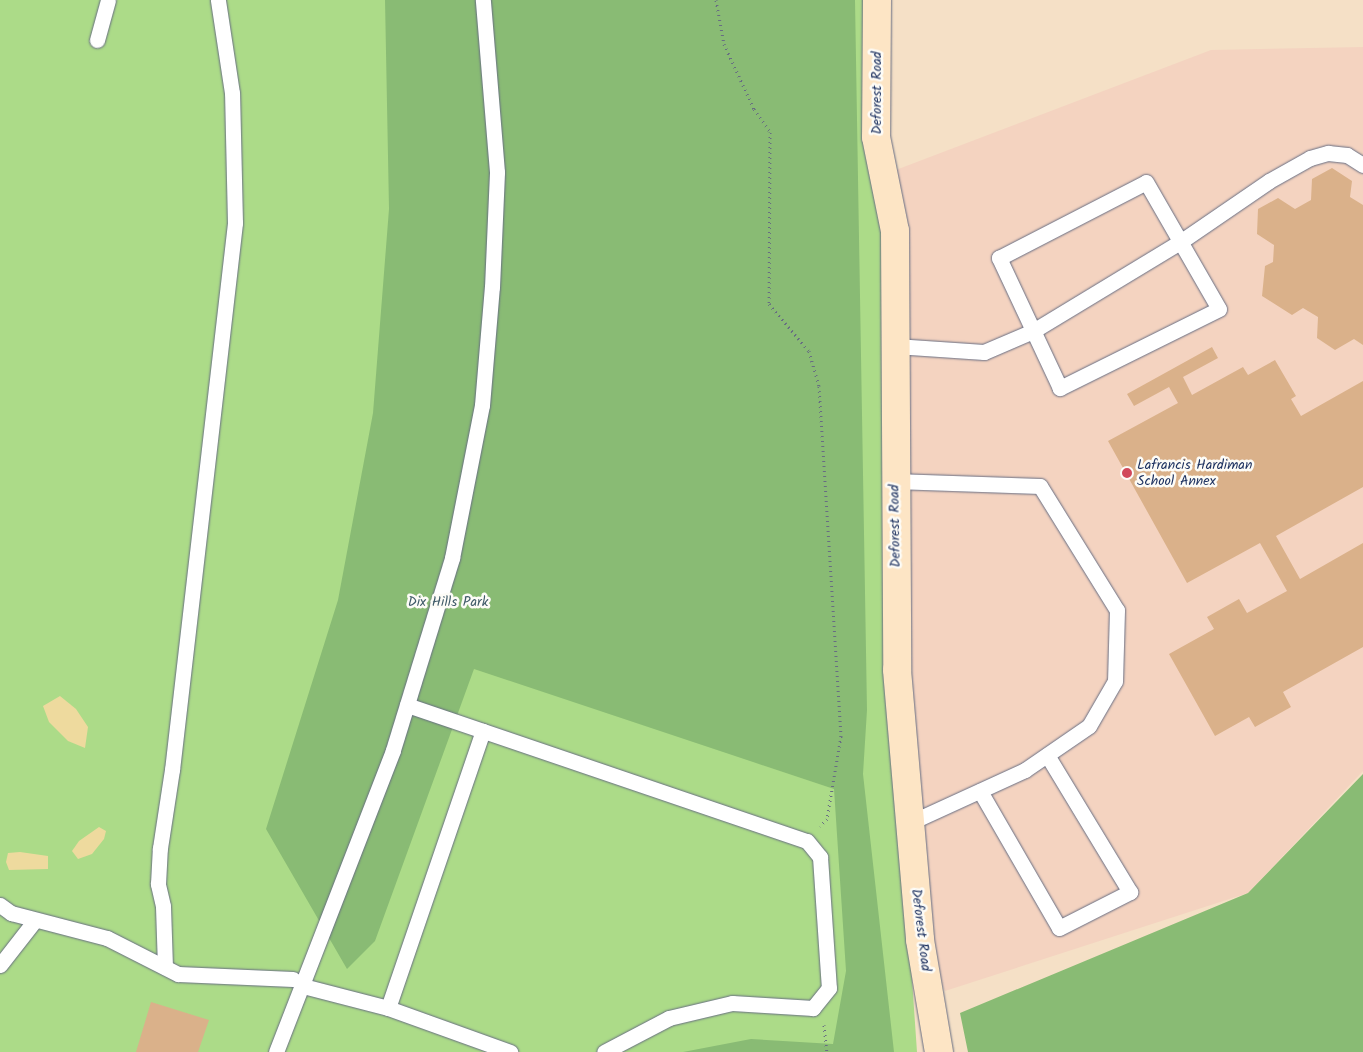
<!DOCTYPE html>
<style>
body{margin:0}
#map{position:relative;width:1363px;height:1052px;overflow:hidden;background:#f5e0c6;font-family:Kalam,sans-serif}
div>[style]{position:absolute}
.built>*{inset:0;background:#f4d3c0}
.green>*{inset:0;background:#acdb88}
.forest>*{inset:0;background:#89bb74}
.sand>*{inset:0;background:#eeda9e}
.building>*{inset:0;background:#dab18a}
.path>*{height:3px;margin-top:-1.5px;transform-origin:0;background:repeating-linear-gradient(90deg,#676d82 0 1px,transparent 0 5px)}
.roads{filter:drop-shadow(0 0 1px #676d82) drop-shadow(0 0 1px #676d82)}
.lane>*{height:15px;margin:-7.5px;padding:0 7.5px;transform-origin:7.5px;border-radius:7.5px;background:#fff}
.secondary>*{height:28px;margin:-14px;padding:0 14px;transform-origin:14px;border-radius:14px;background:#fde5c5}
.dots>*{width:14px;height:14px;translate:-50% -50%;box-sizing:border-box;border:2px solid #fdfcf7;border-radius:50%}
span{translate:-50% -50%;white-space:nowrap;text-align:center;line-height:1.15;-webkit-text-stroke:5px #fdfcf7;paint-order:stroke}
.street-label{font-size:14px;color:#1b2f5e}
.poi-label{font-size:14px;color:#1b2f5e}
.left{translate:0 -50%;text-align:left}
.park-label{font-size:14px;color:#3f5a68}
</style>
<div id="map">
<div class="built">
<div style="clip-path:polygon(1363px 47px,1363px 771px,1248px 893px,945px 991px,908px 921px,880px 176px,1211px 50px)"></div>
</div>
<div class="green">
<div style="clip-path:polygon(0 0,874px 0,908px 921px,917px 1052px,0 1052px)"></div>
</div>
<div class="forest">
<div style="clip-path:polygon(385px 0,855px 0,867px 710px,863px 774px,894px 1052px,683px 1052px,751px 1039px,833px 1044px,846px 971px,834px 789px,474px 669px,375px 941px,347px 969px,266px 829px,338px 600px,373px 413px,389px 209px)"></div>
<div style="clip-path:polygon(1363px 774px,1363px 1052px,968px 1052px,960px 1013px,1248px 893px)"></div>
</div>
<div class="sand">
<div style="clip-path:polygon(60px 696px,76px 709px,88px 727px,85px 748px,68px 741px,49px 722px,43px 706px)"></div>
<div style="clip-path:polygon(99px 827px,106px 831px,104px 839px,92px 854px,78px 859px,72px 851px,79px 841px)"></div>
<div style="clip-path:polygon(20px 852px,48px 856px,48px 869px,9px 870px,6px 862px,8px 853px)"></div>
</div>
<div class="building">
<div style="clip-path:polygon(1332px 168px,1352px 181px,1350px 197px,1363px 205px,1363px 345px,1354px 339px,1335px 350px,1317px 338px,1318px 317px,1303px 308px,1292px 315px,1262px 296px,1265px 266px,1273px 262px,1274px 245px,1257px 234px,1258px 209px,1278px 198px,1295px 209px,1311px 200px,1312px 179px)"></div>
<div style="clip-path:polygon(1212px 347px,1218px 358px,1183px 377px,1192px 395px,1243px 367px,1248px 375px,1275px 360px,1296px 396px,1291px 399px,1301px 416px,1363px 381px,1363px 487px,1276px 536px,1300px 579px,1363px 543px,1363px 647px,1283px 692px,1291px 707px,1255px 727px,1249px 717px,1215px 736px,1169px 654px,1214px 629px,1207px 617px,1239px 599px,1247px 613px,1287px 591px,1260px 543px,1187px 583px,1108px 441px,1178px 403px,1169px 387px,1134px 406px,1127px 394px)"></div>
<div style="clip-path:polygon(151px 1002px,209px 1020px,198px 1052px,136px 1052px)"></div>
</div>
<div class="path">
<div style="left:716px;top:0;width:45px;rotate:79.7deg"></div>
<div style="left:724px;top:44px;width:72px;rotate:65.2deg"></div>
<div style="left:754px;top:109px;width:28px;rotate:55deg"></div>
<div style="left:770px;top:132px;width:172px;rotate:90.3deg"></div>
<div style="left:769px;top:304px;width:62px;rotate:49.6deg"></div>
<div style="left:809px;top:351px;width:36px;rotate:74deg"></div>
<div style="left:819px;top:386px;width:351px;rotate:86.4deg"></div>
<div style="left:841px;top:736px;width:84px;rotate:99.6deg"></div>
<div style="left:827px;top:819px;width:10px;rotate:135deg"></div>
<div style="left:824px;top:1025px;width:27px;rotate:84deg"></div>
</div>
<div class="roads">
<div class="lane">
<div style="left:97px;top:40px;width:41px;rotate:-74.6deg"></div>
<div style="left:1146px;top:182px;width:146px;rotate:60.1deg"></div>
<div style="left:1219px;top:309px;width:178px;rotate:153.6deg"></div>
<div style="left:1060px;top:388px;width:144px;rotate:-115.1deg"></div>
<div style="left:999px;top:258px;width:165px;rotate:-27.3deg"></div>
<div style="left:895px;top:346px;width:89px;rotate:3.9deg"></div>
<div style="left:984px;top:352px;width:53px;rotate:-23.2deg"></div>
<div style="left:1033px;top:331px;width:172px;rotate:-31.2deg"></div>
<div style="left:1180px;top:242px;width:108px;rotate:-34.4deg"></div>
<div style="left:1269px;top:181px;width:47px;rotate:-29.3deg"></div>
<div style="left:1310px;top:158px;width:19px;rotate:-16deg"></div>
<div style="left:1328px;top:153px;width:19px;rotate:6deg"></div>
<div style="left:1347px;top:155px;width:19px;rotate:32deg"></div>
<div style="left:894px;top:481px;width:146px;rotate:2deg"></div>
<div style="left:1040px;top:486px;width:146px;rotate:58.2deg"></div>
<div style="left:1117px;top:610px;width:71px;rotate:91.6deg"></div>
<div style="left:1115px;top:681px;width:52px;rotate:120deg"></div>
<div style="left:1089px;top:726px;width:78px;rotate:145.5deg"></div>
<div style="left:1025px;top:770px;width:128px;rotate:155.4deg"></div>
<div style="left:407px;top:705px;width:422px;rotate:18.8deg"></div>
<div style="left:807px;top:841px;width:21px;rotate:51deg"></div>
<div style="left:820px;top:857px;width:131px;rotate:86.1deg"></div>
<div style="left:829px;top:988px;width:26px;rotate:129deg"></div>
<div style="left:813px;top:1008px;width:81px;rotate:-176.5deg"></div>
<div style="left:732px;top:1003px;width:65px;rotate:166.6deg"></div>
<div style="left:669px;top:1018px;width:73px;rotate:152.4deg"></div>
<div style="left:980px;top:791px;width:158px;rotate:60deg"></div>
<div style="left:1059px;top:928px;width:80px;rotate:-26.9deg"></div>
<div style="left:1130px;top:892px;width:160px;rotate:-121.2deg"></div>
<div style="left:0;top:905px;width:14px;rotate:36deg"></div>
<div style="left:11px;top:913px;width:99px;rotate:14.6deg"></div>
<div style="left:107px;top:938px;width:80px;rotate:26.9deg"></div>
<div style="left:178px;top:974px;width:115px;rotate:2.5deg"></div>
<div style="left:0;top:965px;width:57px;rotate:-52.1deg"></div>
<div style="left:165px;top:967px;width:61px;rotate:-91.9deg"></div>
<div style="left:163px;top:906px;width:23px;rotate:-103deg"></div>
<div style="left:158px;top:884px;width:36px;rotate:-87deg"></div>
<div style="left:160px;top:848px;width:79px;rotate:-81.3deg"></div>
<div style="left:172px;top:770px;width:551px;rotate:-83.43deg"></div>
<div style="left:235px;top:223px;width:130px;rotate:-91.3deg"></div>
<div style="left:232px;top:93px;width:94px;rotate:-98.6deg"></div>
<div style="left:303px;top:986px;width:88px;rotate:14.5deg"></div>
<div style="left:388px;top:1008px;width:130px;rotate:19.8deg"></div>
<div style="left:388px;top:1008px;width:293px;rotate:-71.1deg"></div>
<div style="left:276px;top:1052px;width:324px;rotate:-68.8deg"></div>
<div style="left:393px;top:750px;width:201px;rotate:-72.9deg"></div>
<div style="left:452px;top:558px;width:156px;rotate:-78.9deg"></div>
<div style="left:482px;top:405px;width:118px;rotate:-85.2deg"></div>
<div style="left:492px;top:287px;width:115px;rotate:-87.5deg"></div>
<div style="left:497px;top:172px;width:173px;rotate:-94.7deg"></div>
</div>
<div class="secondary">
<div style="left:877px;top:0;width:137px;rotate:90.4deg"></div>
<div style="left:876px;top:137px;width:96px;rotate:78.6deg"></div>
<div style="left:895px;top:231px;width:439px;rotate:89.7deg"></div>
<div style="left:897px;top:670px;width:271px;rotate:85.1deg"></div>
<div style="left:920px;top:940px;width:114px;rotate:80.4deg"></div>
</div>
</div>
<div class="dots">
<div style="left:1127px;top:473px;background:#d1495b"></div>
</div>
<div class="street-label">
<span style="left:877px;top:93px;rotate:-90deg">Deforest Road</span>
<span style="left:895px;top:526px;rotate:-91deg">Deforest Road</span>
<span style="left:921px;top:930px;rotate:83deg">Deforest Road</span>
</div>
<div class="poi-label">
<span class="left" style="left:1137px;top:473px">Lafrancis Hardiman<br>School Annex</span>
</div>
<div class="park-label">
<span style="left:448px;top:602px">Dix Hills Park</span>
</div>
</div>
